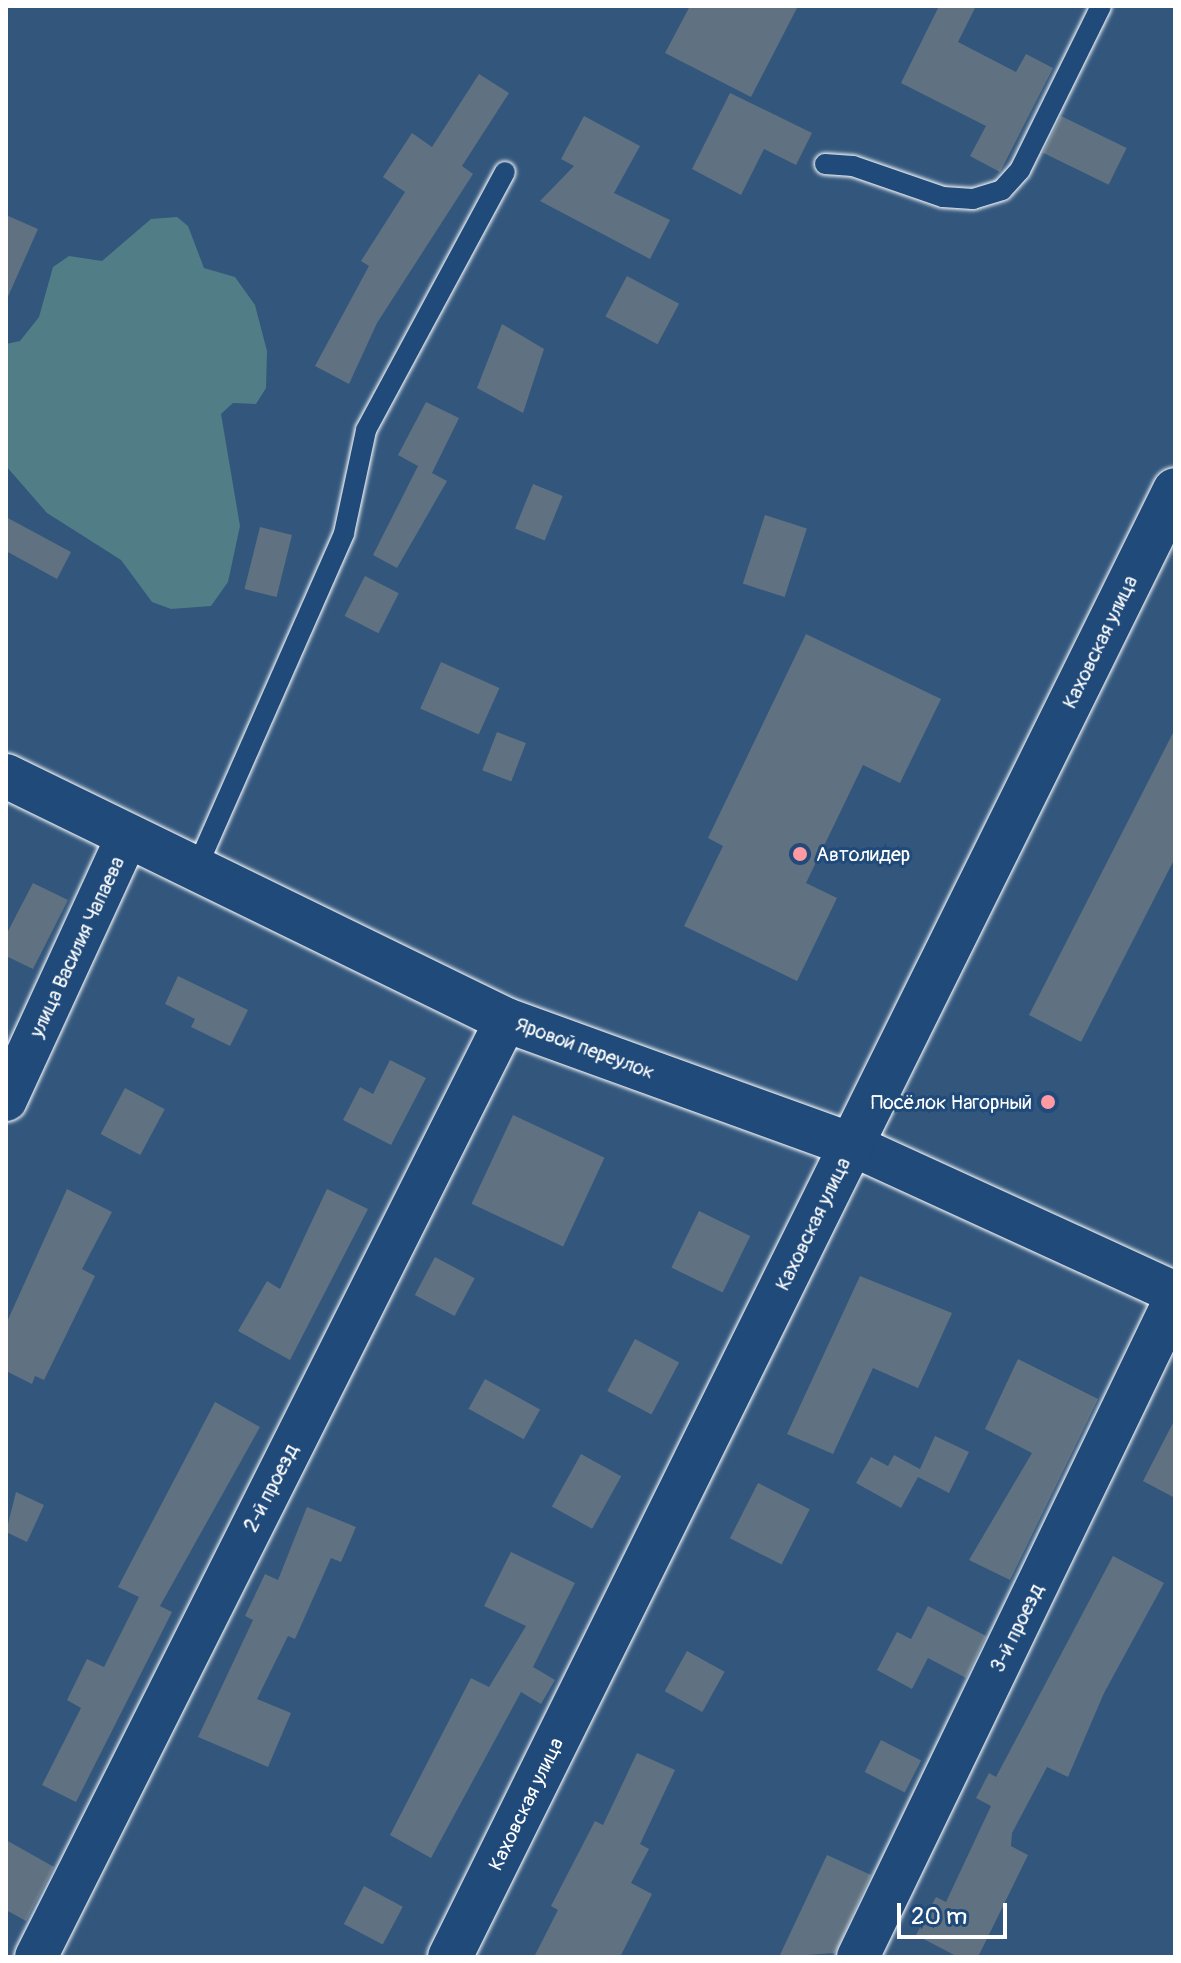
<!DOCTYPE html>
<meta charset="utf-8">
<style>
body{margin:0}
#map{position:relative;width:1181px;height:1963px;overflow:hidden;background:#32567c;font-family:Pangolin,sans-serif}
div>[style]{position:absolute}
.green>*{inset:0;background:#507d86}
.building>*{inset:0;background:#607281;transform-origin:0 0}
.roads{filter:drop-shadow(0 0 2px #fff) drop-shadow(0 0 2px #fff)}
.service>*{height:20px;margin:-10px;padding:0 10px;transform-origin:10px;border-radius:10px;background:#1f4a7a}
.minor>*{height:42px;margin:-21px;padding:0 21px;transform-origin:21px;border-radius:21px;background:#1f4a7a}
.secondary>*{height:44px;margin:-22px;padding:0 22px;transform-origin:22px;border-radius:22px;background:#1f4a7a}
.dots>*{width:22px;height:22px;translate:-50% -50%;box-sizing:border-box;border:4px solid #1f4a7a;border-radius:50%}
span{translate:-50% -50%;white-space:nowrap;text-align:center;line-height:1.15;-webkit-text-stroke:6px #1f4a7a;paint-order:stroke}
.street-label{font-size:20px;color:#fff}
.poi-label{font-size:20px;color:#fff}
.left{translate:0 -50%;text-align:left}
.right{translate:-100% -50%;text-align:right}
.frame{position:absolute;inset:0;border:8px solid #fff;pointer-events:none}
.scale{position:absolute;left:897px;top:1903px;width:110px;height:36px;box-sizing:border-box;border:4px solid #fff;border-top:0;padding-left:10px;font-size:24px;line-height:28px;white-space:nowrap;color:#fff;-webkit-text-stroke:6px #1f4a7a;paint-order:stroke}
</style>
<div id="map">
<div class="green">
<div style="clip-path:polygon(177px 217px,188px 226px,204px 268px,235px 277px,255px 305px,267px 351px,266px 388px,256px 404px,233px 403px,221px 414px,240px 526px,228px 582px,211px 606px,171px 609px,152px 602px,121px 560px,47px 513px,6px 466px,6px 344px,20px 341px,39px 317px,53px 267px,69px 256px,102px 261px,151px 219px)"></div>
</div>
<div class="building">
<div style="clip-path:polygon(690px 6px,798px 6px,751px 97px,665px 53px)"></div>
<div style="clip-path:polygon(939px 6px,976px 6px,958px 42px,1016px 72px,1026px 54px,1053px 68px,1000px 172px,970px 156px,986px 126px,901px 83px)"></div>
<div style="clip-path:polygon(479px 74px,509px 93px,462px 166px,473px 174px,377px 323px,349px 384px,315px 366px,369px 266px,361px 261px,405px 192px,383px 177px,412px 133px,432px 147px)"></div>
<div style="clip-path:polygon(730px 93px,812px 133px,796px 165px,764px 149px,741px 195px,692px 169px)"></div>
<div style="clip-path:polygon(584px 116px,640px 146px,614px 193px,670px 220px,650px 259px,540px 201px,574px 166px,561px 159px)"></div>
<div style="left:1061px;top:116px;width:73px;height:41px;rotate:26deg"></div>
<div style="clip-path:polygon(6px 215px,38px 229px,6px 301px)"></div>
<div style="left:627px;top:276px;width:59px;height:46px;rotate:28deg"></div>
<div style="clip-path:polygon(502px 324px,544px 349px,523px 413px,477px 388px)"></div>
<div style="clip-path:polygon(426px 402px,459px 418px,432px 473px,447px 481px,397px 568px,373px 555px,418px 466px,398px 455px)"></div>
<div style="left:533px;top:484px;width:32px;height:48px;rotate:22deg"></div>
<div style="left:765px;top:515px;width:44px;height:72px;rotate:18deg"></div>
<div style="clip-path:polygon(6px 517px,71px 552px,57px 579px,6px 551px)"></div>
<div style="left:260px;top:527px;width:33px;height:64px;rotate:14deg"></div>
<div style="left:365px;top:576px;width:38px;height:45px;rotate:27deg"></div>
<div style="clip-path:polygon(806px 634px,941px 699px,900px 783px,863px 765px,806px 883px,837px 898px,797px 981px,684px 926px,723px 846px,708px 838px)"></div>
<div style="left:441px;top:662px;width:64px;height:51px;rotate:24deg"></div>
<div style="clip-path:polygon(1175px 729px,1175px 858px,1081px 1042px,1029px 1015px)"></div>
<div style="left:497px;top:732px;width:31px;height:41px;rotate:21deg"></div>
<div style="clip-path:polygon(33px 883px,68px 900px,33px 969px,6px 956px,6px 935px)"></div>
<div style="clip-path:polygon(178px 976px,248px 1010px,230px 1046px,191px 1027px,195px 1019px,165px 1004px)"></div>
<div style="clip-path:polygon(390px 1060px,426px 1078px,391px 1145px,343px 1120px,360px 1087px,373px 1094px)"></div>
<div style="left:125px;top:1088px;width:45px;height:52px;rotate:28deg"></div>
<div style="left:513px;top:1115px;width:101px;height:98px;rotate:25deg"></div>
<div style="clip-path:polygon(67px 1189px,112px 1212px,82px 1269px,95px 1276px,44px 1380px,35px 1376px,32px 1384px,6px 1371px,6px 1324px)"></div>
<div style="clip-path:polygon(327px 1189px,368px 1209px,290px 1360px,238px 1331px,267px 1281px,280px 1289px)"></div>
<div style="left:699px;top:1211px;width:57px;height:63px;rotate:26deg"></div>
<div style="left:435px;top:1257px;width:45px;height:43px;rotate:28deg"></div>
<div style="clip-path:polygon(860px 1276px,952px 1313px,918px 1388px,873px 1368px,833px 1454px,787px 1434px)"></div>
<div style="left:635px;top:1339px;width:50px;height:59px;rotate:28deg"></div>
<div style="clip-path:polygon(1018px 1359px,1098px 1399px,1010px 1580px,969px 1560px,1032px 1453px,985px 1429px)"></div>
<div style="left:485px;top:1379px;width:63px;height:34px;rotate:29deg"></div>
<div style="clip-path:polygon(215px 1402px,260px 1427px,160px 1606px,172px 1612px,76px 1802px,42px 1785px,81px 1708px,67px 1700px,87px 1659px,104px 1667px,139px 1597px,118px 1587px)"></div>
<div style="clip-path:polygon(1175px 1419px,1175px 1498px,1143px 1481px)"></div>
<div style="clip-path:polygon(935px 1436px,969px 1452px,949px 1493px,918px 1477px,901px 1508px,856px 1483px,871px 1457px,888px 1466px,894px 1455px,920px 1469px)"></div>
<div style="left:581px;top:1454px;width:46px;height:60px;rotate:29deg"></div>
<div style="left:758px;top:1483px;width:58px;height:62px;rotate:27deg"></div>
<div style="clip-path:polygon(16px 1492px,44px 1505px,27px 1542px,6px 1532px)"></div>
<div style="clip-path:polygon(307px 1507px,356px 1527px,341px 1562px,331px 1558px,295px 1639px,288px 1636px,257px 1699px,291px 1713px,268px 1767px,198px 1737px,253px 1620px,245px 1616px,265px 1574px,278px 1580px)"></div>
<div style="clip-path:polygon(511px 1552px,575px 1583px,533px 1667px,555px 1680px,541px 1704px,521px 1692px,431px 1858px,390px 1835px,471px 1678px,489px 1687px,526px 1626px,484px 1606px)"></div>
<div style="clip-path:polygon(1113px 1556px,1164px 1583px,1104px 1693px,1068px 1777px,1047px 1767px,1012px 1833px,1011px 1846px,1028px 1855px,978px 1957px,958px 1957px,916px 1935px,936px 1897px,946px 1902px,991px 1806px,976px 1798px,989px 1773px,996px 1777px)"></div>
<div style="clip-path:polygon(928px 1606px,986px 1636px,966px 1678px,928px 1658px,912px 1689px,877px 1670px,897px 1632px,911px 1639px)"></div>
<div style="left:687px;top:1651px;width:43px;height:46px;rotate:29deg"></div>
<div style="left:881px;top:1740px;width:45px;height:36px;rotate:27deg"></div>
<div style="clip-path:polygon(637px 1753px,675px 1770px,640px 1844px,649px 1849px,631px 1883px,652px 1894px,620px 1957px,534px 1957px,558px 1910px,551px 1906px,595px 1821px,603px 1825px)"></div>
<div style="clip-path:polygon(6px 1840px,54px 1867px,26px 1921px,6px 1910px)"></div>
<div style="clip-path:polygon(827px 1855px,871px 1875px,835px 1953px,779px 1957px)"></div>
<div style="left:364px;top:1886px;width:44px;height:43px;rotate:28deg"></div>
</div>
<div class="roads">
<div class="service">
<div style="left:825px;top:164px;width:28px;rotate:4deg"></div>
<div style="left:853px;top:166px;width:95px;rotate:19deg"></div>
<div style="left:943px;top:197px;width:30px;rotate:4deg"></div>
<div style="left:973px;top:199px;width:30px;rotate:-17deg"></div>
<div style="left:1002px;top:190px;width:27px;rotate:-48deg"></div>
<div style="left:1020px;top:170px;width:183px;rotate:-63.7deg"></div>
<div style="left:197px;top:867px;width:365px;rotate:-66.2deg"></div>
<div style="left:344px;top:533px;width:105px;rotate:-77.9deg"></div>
<div style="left:366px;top:430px;width:293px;rotate:-61.7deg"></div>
</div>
<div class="minor">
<div style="left:6px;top:1100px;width:289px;rotate:-65.3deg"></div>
<div style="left:852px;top:1145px;width:355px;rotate:24.6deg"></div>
<div style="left:36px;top:1957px;width:1048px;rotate:-63.36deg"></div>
<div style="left:858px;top:1957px;width:730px;rotate:-64.28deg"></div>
</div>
<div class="secondary">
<div style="left:6px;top:776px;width:556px;rotate:26.01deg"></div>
<div style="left:506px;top:1020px;width:368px;rotate:19.9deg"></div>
<div style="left:450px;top:1957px;width:1636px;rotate:-63.7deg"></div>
</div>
</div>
<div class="dots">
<div style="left:800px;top:854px;background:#ff9aa2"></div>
<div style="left:1048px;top:1102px;background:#ff9aa2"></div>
</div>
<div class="street-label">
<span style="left:1100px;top:642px;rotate:-64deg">Каховская улица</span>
<span style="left:77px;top:947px;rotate:-65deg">улица Василия Чапаева</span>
<span style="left:585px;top:1048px;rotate:20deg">Яровой переулок</span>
<span style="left:813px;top:1224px;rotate:-64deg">Каховская улица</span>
<span style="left:271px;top:1488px;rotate:-63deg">2-й проезд</span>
<span style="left:1017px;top:1628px;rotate:-64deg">3-й проезд</span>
<span style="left:526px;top:1804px;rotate:-64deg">Каховская улица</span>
</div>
<div class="poi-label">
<span class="left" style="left:816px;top:854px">Автолидер</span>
<span class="right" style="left:1032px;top:1102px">Посёлок Нагорный</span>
</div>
<div class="frame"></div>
<div class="scale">20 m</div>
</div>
